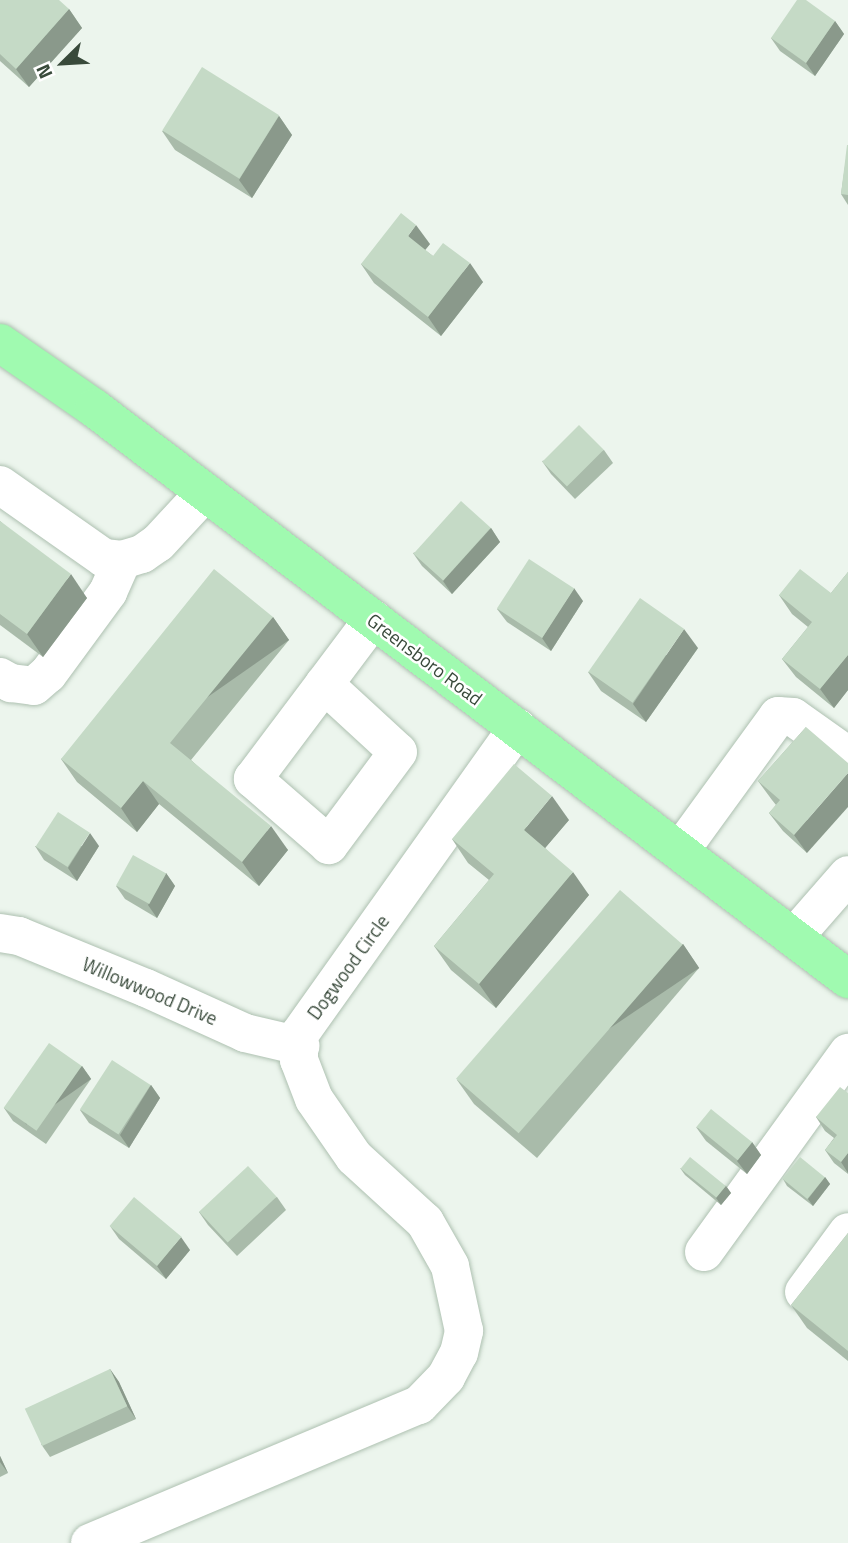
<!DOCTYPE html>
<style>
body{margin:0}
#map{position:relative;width:848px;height:1543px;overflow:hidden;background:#ecf5ed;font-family:"Titillium Web",sans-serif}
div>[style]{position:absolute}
.roads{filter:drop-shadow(0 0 2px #aec1b1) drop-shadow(0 0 2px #aec1b1)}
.minor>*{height:38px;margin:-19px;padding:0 19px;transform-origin:19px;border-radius:19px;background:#fff}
.major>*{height:38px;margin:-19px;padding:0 19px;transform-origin:19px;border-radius:19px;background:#a0fab0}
.wall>*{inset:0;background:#a9bbaa}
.shaded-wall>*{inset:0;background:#8a998b;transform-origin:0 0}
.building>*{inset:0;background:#c5dac6;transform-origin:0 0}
span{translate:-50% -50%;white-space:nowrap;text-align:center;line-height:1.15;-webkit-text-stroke:5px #fff;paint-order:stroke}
.street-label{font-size:19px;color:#394a3b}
.north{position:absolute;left:28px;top:28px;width:70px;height:70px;-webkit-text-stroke:5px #fff;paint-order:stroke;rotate:246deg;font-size:19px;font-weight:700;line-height:28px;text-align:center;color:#394a3b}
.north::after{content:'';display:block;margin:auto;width:24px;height:32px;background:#394a3b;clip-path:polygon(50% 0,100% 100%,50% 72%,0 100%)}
</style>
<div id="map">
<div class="roads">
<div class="minor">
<div style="left:0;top:485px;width:127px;rotate:35.1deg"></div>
<div style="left:104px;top:558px;width:18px;rotate:6deg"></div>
<div style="left:122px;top:560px;width:21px;rotate:-17deg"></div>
<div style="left:142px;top:554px;width:19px;rotate:-35deg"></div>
<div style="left:158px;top:543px;width:69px;rotate:-47.3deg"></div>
<div style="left:0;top:677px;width:13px;rotate:29deg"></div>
<div style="left:11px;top:683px;width:23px;rotate:7deg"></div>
<div style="left:34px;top:686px;width:18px;rotate:-41deg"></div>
<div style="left:48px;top:674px;width:102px;rotate:-53.8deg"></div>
<div style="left:108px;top:592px;width:35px;rotate:-66deg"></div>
<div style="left:324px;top:684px;width:100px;rotate:42.6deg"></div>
<div style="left:398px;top:752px;width:116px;rotate:126.6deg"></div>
<div style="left:329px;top:845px;width:101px;rotate:-139deg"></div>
<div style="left:253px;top:779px;width:200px;rotate:-53.1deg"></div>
<div style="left:680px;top:851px;width:167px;rotate:-54deg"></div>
<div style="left:778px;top:716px;width:15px;rotate:4deg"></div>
<div style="left:793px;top:717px;width:67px;rotate:35.3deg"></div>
<div style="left:0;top:933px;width:19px;rotate:9deg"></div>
<div style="left:19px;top:936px;width:137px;rotate:22.3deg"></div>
<div style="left:146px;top:988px;width:109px;rotate:24.4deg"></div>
<div style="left:245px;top:1033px;width:57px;rotate:13.1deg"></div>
<div style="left:794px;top:937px;width:82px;rotate:-48.9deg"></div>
<div style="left:704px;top:1252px;width:246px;rotate:-54.1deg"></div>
<div style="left:804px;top:1292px;width:74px;rotate:-53.7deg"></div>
<div style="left:90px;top:1543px;width:357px;rotate:-22.8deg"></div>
<div style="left:419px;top:1405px;width:39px;rotate:-46deg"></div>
<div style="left:446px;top:1377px;width:27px;rotate:-62deg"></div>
<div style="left:459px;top:1353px;width:23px;rotate:-77deg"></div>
<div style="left:464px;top:1331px;width:66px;rotate:-102.2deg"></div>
<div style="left:450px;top:1266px;width:51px;rotate:-119.6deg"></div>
<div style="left:425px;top:1222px;width:96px;rotate:-137.5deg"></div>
<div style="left:354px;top:1157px;width:70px;rotate:-124.6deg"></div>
<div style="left:314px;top:1099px;width:42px;rotate:-111deg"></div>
<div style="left:299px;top:1060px;width:25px;rotate:-90deg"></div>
<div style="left:299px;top:1035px;width:377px;rotate:-54.6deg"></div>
</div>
<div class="major">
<div style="left:0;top:343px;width:114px;rotate:34.7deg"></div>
<div style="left:94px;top:408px;width:946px;rotate:37.14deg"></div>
</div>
</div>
<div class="wall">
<div style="clip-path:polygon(0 0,69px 9px,82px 28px,29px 87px,0 61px)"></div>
<div style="clip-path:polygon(835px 21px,844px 34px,815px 76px,780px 51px,771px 38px)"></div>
<div style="clip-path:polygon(279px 116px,292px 135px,252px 198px,175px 150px,162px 131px)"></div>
<div style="clip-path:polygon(848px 145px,848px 205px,841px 194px)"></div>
<div style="clip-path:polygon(430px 244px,425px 250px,433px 256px,483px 282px,441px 336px,374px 283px,361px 264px)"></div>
<div style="clip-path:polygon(604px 450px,613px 463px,575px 499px,551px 474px,542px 461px)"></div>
<div style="clip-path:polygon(0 521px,87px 598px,43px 657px,0 625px)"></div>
<div style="clip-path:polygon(491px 528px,500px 542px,452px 594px,422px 566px,413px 553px)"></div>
<div style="clip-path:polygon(848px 572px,848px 690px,834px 708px,796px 677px,782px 659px,808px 627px,792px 614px,779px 595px,831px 593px)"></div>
<div style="clip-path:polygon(583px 601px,551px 651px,507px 622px,497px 609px)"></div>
<div style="clip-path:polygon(273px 617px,289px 640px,191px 760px,288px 850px,259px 886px,159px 804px,137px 832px,77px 782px,61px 759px)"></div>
<div style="clip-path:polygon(698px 648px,646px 722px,601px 691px,588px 672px)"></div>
<div style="clip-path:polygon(806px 727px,807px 853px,783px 831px,769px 813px,776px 805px,772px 800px,758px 781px)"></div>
<div style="clip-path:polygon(569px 820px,545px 848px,589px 895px,496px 1008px,451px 970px,434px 946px,489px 880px,468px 863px,452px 839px)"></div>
<div style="clip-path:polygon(35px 846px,99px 846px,77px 881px,44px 860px)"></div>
<div style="clip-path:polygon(166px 873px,175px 886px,157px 918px,125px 899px,116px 886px)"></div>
<div style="clip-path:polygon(683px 944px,699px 968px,537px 1158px,474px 1104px,457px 1080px)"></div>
<div style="clip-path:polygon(82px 1066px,91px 1079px,46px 1144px,13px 1121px,4px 1108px)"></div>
<div style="clip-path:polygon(151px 1085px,160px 1098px,129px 1148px,89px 1123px,80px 1110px)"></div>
<div style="clip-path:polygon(848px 1093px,848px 1174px,834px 1163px,825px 1150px,834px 1138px,825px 1131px,816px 1117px)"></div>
<div style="clip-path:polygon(696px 1127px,752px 1142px,761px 1155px,747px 1174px,706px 1141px)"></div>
<div style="clip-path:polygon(680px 1168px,726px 1186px,731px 1193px,721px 1205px,685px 1175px)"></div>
<div style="clip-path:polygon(825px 1177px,830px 1184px,813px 1206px,787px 1186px,783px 1179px)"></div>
<div style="clip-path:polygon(277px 1197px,286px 1210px,237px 1256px,208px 1225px,199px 1212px)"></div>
<div style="clip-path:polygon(110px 1226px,190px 1250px,166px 1279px,119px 1239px)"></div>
<div style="clip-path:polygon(848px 1233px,848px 1361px,807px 1328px,791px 1305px)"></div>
<div style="clip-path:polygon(110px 1369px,119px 1382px,136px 1419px,50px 1457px,41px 1444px)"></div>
<div style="clip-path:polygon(0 1456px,8px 1473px,0 1477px)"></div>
</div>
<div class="shaded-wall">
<div style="clip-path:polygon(69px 9px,82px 28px,29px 87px,16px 69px)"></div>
<div style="clip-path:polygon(835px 21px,844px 34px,815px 76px,806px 63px)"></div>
<div style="clip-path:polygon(279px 116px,292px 135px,252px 198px,239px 180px)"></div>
<div style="clip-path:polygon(416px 225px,430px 244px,421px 255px,408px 236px)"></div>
<div style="clip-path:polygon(470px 263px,483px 282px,441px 336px,428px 317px)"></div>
<div style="clip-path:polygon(491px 528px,500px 542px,452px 594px,443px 581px)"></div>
<div style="clip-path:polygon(71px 574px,87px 598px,43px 657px,27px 634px)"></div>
<div style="clip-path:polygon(574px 588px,583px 601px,551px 651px,542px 638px)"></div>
<div style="left:273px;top:617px;width:28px;height:163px;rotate:55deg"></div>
<div style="clip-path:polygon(684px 629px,698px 648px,646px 722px,633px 704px)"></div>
<div style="clip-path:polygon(848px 655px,848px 690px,834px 708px,820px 689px)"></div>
<div style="clip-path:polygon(848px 773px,848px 807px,807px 853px,794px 835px)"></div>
<div style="clip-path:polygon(143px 781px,159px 804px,137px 832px,121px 808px)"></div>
<div style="clip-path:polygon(552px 796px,569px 820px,540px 854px,524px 830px)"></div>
<div style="clip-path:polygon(271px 826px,288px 850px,259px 886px,242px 862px)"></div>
<div style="clip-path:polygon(90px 833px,99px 846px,77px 881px,68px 868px)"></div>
<div style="clip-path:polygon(573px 872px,589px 895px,496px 1008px,479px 984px)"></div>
<div style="clip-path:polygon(166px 873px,175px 886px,157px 918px,148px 905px)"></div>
<div style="left:683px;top:944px;width:29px;height:250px;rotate:56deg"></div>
<div style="left:82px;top:1066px;width:16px;height:79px;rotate:55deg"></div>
<div style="clip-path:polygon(151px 1085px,160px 1098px,129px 1148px,120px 1135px)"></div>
<div style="clip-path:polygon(752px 1142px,761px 1155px,747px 1174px,737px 1161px)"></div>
<div style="clip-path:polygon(848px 1153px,848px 1173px,841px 1162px)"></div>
<div style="clip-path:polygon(825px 1177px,830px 1184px,813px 1206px,808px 1199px)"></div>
<div style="clip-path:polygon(726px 1186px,731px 1193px,721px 1205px,716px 1198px)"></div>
<div style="clip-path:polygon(181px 1237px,190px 1250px,166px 1279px,157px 1266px)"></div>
<div style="clip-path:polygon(110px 1369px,119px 1382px,136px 1419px,127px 1406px)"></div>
<div style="clip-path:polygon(0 1456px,8px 1473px,0 1462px)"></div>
</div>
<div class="building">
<div style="clip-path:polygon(0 0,59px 0,69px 9px,16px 69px,0 54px)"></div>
<div style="clip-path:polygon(797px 0,806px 0,835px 21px,806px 63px,771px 38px)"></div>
<div style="left:202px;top:67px;width:91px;height:75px;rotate:32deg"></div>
<div style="clip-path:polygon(847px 145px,848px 145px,848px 195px,841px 194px)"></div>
<div style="clip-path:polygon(401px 213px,416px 225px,408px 236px,433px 256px,443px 243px,470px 263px,428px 317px,361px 264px)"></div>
<div style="left:579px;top:425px;width:35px;height:52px;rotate:45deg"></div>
<div style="left:461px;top:501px;width:40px;height:71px;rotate:42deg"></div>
<div style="clip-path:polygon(0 521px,71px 574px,27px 634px,0 614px)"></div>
<div style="left:529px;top:559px;width:54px;height:59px;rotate:33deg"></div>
<div style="clip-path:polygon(214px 569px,273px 617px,170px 743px,271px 826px,242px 862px,143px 781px,121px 808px,61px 759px)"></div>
<div style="clip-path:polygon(800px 569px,831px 593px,848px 572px,848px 655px,820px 689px,782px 659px,812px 622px,779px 595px)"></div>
<div style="left:640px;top:598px;width:54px;height:90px;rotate:35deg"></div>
<div style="clip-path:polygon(806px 727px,848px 763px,848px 773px,794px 835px,769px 813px,780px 800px,758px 781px)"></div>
<div style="clip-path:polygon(514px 764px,552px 796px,524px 830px,573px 872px,479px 984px,434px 946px,494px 874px,452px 839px)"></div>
<div style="left:58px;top:812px;width:38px;height:41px;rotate:33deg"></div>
<div style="left:133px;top:855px;width:38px;height:35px;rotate:29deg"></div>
<div style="left:620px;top:890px;width:83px;height:250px;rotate:41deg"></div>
<div style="left:49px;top:1043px;width:40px;height:79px;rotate:35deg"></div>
<div style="left:112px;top:1060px;width:46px;height:59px;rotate:33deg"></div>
<div style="clip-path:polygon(840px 1087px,848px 1093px,848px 1153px,841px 1162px,825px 1150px,837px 1135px,816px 1117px)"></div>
<div style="left:711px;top:1109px;width:53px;height:23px;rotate:39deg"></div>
<div style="left:690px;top:1157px;width:46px;height:15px;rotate:39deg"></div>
<div style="left:800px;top:1157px;width:32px;height:28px;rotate:39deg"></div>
<div style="left:248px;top:1166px;width:42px;height:67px;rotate:47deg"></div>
<div style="left:134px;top:1197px;width:62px;height:38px;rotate:40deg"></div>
<div style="clip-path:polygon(848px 1233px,848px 1351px,791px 1305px)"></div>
<div style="left:110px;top:1369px;width:41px;height:94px;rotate:65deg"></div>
</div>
<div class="street-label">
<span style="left:425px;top:659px;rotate:37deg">Greensboro Road</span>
<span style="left:348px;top:967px;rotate:-54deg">Dogwood Circle</span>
<span style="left:150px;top:991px;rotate:23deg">Willowwood Drive</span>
</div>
<div class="north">N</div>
</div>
